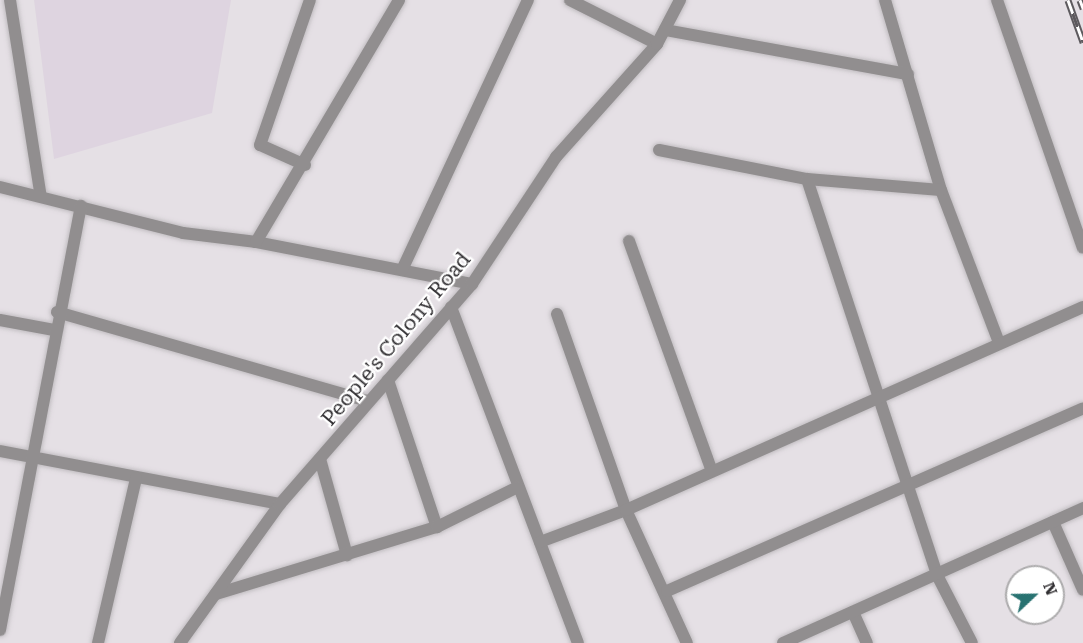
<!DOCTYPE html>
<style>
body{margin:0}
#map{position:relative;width:1083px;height:643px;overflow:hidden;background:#e5e0e5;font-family:"Roboto Serif",serif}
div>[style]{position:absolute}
.built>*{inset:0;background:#ded4e0}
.roads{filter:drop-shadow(0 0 2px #c1bdc1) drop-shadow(0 0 2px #c1bdc1)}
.minor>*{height:12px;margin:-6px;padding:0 6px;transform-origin:6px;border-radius:6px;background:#918e8f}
.tertiary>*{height:12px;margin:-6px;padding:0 6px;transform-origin:6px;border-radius:6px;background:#918e8f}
.rail>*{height:7px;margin-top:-3.5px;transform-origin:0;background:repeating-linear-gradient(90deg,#fff 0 14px,#5d5a5e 0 28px);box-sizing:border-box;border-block:2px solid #5d5a5e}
span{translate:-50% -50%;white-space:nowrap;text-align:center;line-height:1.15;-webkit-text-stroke:4.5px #fff;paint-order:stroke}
.street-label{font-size:21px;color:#312f32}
.north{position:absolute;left:1005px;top:565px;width:60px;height:60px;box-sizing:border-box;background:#fff;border:2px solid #adacad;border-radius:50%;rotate:68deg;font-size:16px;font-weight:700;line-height:24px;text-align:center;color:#312f32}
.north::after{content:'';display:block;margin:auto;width:21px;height:27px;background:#287271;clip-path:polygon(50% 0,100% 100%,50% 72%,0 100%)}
</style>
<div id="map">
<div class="built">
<div style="clip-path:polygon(34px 0,231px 0,212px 113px,54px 159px)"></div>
</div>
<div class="roads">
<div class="minor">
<div style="left:10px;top:0;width:199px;rotate:81.1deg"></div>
<div style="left:570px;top:0;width:97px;rotate:26.8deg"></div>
<div style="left:885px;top:0;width:198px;rotate:73.6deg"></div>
<div style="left:941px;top:190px;width:164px;rotate:69.2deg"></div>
<div style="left:665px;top:30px;width:247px;rotate:10.3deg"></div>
<div style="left:659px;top:150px;width:151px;rotate:11.1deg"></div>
<div style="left:807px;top:179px;width:134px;rotate:4.7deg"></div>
<div style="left:305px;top:165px;width:49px;rotate:-156deg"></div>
<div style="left:260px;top:145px;width:153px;rotate:-71deg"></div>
<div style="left:807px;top:179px;width:417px;rotate:71.8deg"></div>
<div style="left:937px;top:575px;width:76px;rotate:62.8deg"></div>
<div style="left:0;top:187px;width:189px;rotate:14.1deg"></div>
<div style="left:183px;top:233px;width:74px;rotate:7deg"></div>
<div style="left:256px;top:242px;width:220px;rotate:11deg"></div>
<div style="left:629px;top:241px;width:242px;rotate:70.2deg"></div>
<div style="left:256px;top:242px;width:281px;rotate:-59.4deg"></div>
<div style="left:402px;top:270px;width:298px;rotate:-65deg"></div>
<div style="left:451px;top:307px;width:359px;rotate:69.3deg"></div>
<div style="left:57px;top:312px;width:323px;rotate:16deg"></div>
<div style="left:557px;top:314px;width:208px;rotate:70.6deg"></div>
<div style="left:626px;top:510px;width:146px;rotate:65.4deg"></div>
<div style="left:0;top:320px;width:55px;rotate:10.5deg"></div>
<div style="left:388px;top:380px;width:155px;rotate:71.6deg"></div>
<div style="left:0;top:451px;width:285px;rotate:10.7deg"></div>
<div style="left:320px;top:459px;width:100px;rotate:74.3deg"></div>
<div style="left:1053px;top:522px;width:74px;rotate:66.2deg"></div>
<div style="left:540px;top:542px;width:92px;rotate:-20.4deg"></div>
<div style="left:626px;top:510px;width:500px;rotate:-23.95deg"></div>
<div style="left:667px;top:591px;width:454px;rotate:-23.7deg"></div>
<div style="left:216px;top:594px;width:231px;rotate:-16.9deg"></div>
<div style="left:437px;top:527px;width:90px;rotate:-26.3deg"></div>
<div style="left:853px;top:612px;width:34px;rotate:66deg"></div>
<div style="left:0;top:630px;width:432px;rotate:-79.2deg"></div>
<div style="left:98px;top:643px;width:169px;rotate:-77deg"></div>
<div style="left:783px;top:643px;width:329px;rotate:-24.2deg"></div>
</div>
<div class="tertiary">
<div style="left:997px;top:0;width:262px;rotate:70.9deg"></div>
<div style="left:180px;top:643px;width:171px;rotate:-54.3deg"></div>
<div style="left:280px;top:504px;width:292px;rotate:-48.9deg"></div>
<div style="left:472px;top:284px;width:152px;rotate:-56.5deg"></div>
<div style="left:556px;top:157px;width:152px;rotate:-48.2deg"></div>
<div style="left:657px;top:44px;width:50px;rotate:-62.4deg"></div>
</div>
</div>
<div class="rail">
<div style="left:1068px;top:0;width:45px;rotate:70.3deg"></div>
<div style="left:1080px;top:0;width:9px;rotate:69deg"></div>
</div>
<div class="street-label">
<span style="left:396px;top:339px;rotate:-50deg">People's Colony Road</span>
</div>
<div class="north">N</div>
</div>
